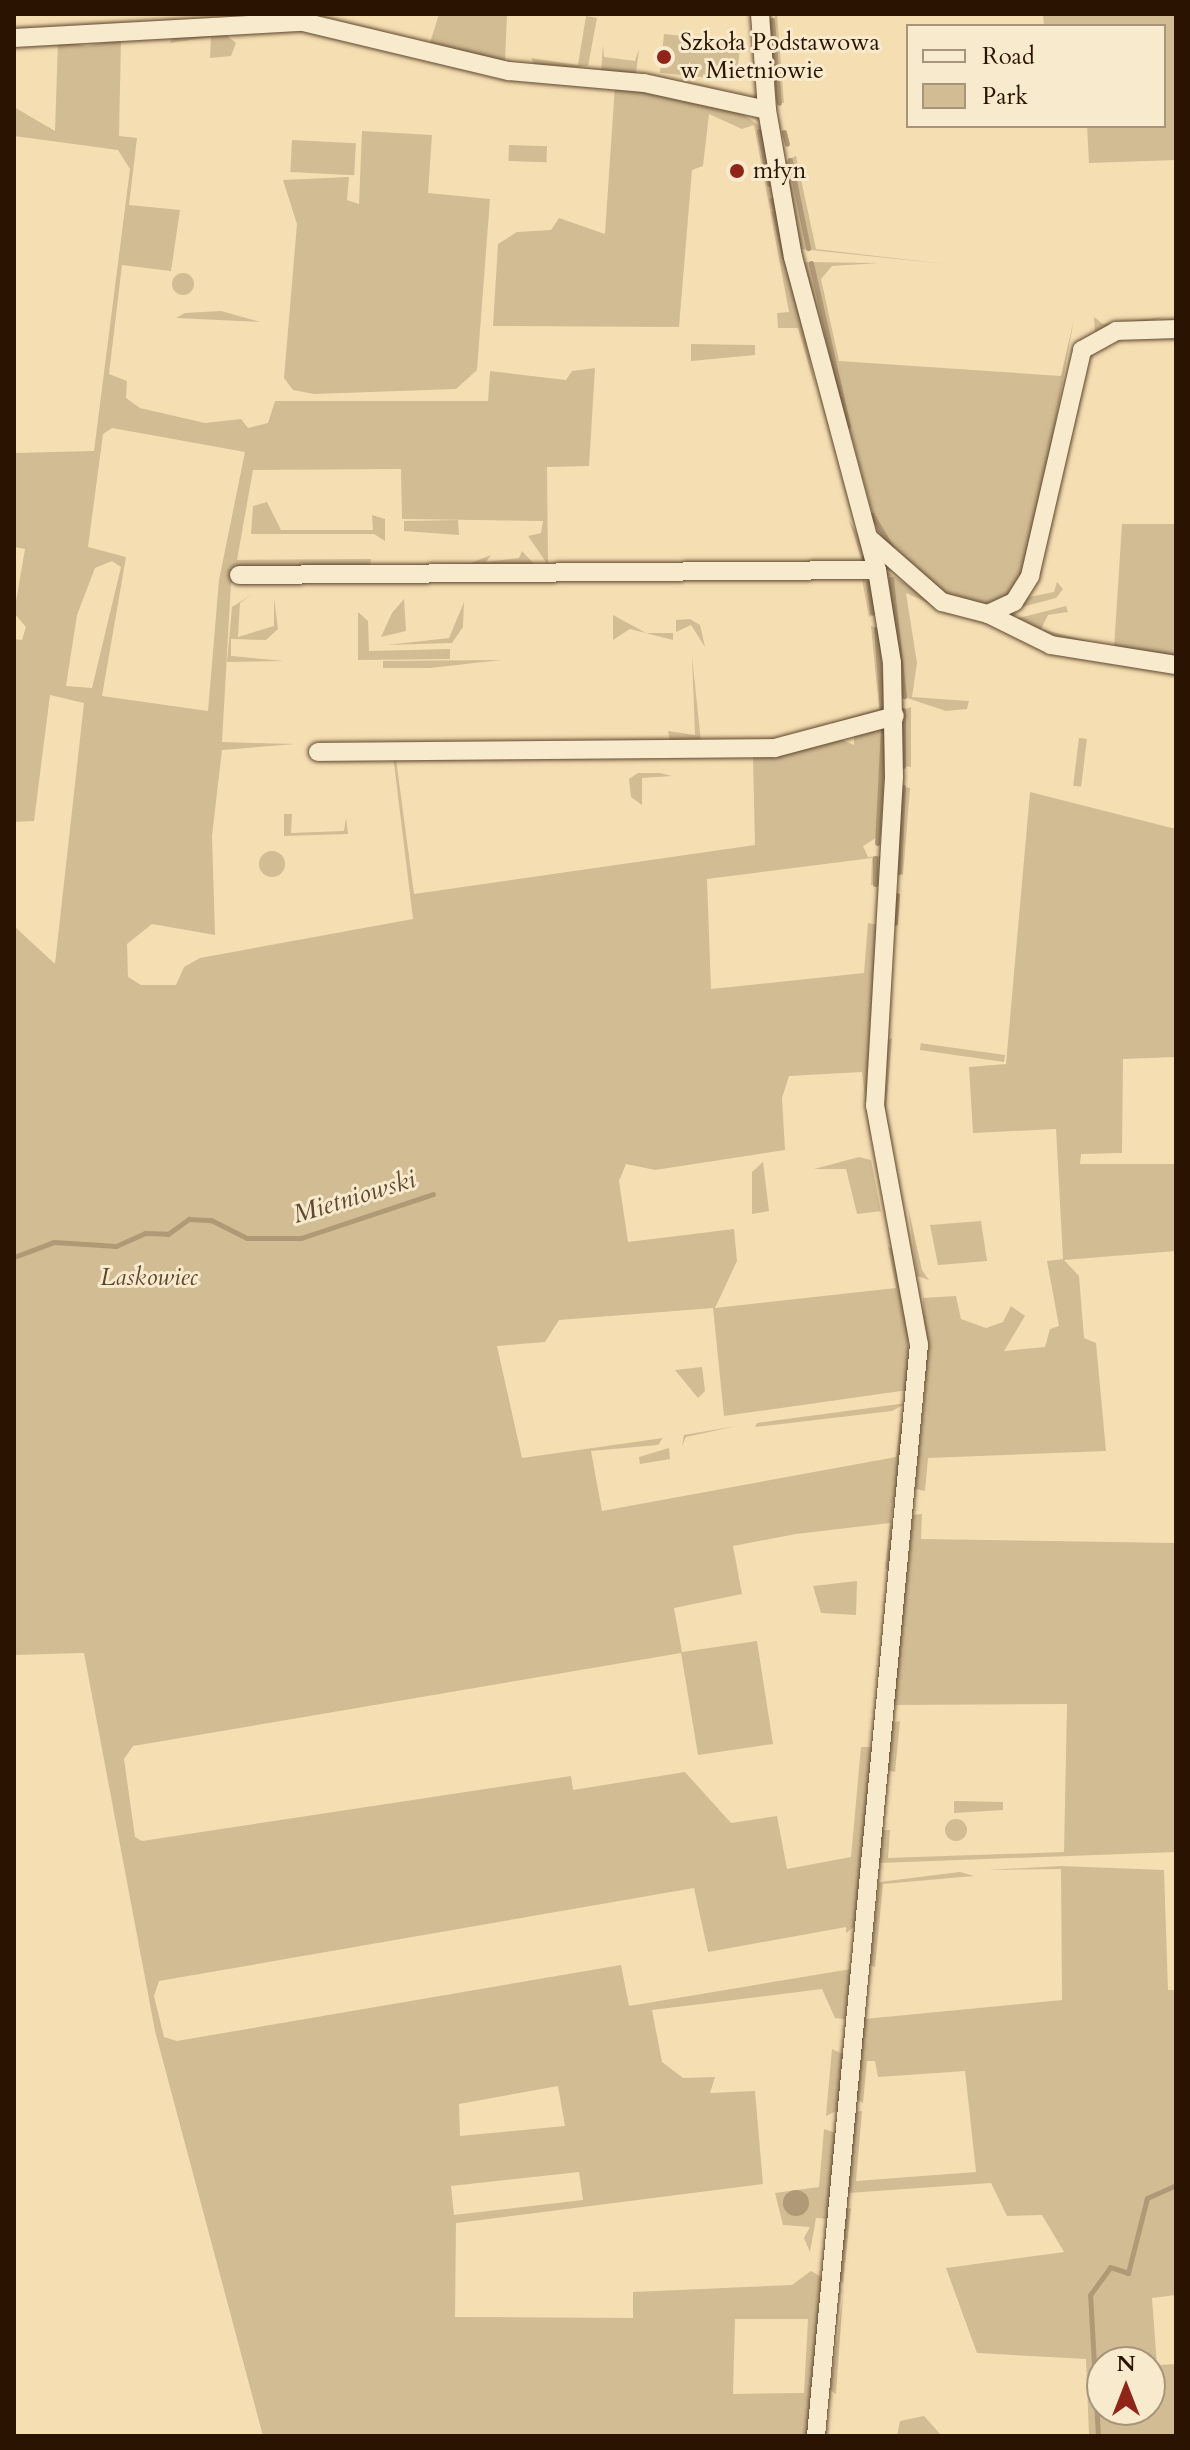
<!DOCTYPE html>
<meta charset="utf-8">
<style>
body{margin:0}
#map{position:relative;width:1190px;height:2450px;overflow:hidden;background:#f5deb2;font-family:Cardo,serif}
div>[style]{position:absolute}
.green>*{inset:0;background:#d2bc94;transform-origin:0 0}
.round{border-radius:50%}
.water>*{inset:0;background:#b09976}
.stream>*{height:5px;margin:-2.5px;padding:0 2.5px;transform-origin:2.5px;border-radius:2.5px;background:#b09976}
.roads{filter:drop-shadow(0 0 2px #5d462d) drop-shadow(0 0 2px #5d462d)}
.street>*{height:18px;margin:-9px;padding:0 9px;transform-origin:9px;border-radius:9px;background:#f8eacd}
.dots>*{width:22px;height:22px;translate:-50% -50%;box-sizing:border-box;border:4px solid #f8eacd;border-radius:50%}
span{translate:-50% -50%;white-space:nowrap;text-align:center;line-height:1.15;-webkit-text-stroke:6px #f8eacd;paint-order:stroke}
.poi-label{font-size:24px;color:#2a1401}
.left{translate:0 -50%;text-align:left}
.park-label{font-size:24px;color:#5c462d;font-style:italic}
.water-label{font-size:26px;color:#604930;font-style:italic}
.frame{position:absolute;inset:0;border:16px solid #2a1401;pointer-events:none}
.legend{position:absolute;left:906px;top:24px;width:260px;height:104px;box-sizing:border-box;background:#f8eacd;border:2px solid #a6947b;margin:0;padding:10px 14px;list-style:none;font-size:24px;color:#2a1401}
.legend li{display:flex;align-items:center;gap:16px;height:40px}
.legend b{width:40px;border:2px solid #a6947b}
.north{position:absolute;left:1086px;top:2346px;width:80px;height:80px;box-sizing:border-box;background:#f8eacd;border:2px solid #a6947b;border-radius:50%;rotate:0deg;font-size:22px;font-weight:700;line-height:32px;text-align:center;color:#2a1401}
.north::after{content:'';display:block;margin:auto;width:28px;height:36px;background:#8f2418;clip-path:polygon(50% 0,100% 100%,50% 72%,0 100%)}
</style>
<div id="map">
<div class="green">
<div style="clip-path:polygon(439px 14px,507px 14px,505px 61px,430px 43px)"></div>
<div style="clip-path:polygon(777px 14px,784px 103px,776px 103px,769px 25px)"></div>
<div style="clip-path:polygon(1043px 14px,1176px 14px,1176px 160px,1089px 163px,1087px 126px,1164px 126px,1164px 26px,1044px 26px)"></div>
<div style="clip-path:polygon(586px 16px,597px 18px,588px 66px,539px 71px,531px 58px,578px 65px)"></div>
<div style="left:664px;top:34px;width:77px;height:39px;rotate:6deg"></div>
<div style="clip-path:polygon(226px 35px,236px 43px,231px 56px,210px 58px,211px 37px,170px 43px,173px 37px)"></div>
<div style="clip-path:polygon(evenodd,121px 39px,119px 136px,137px 138px,129px 205px,180px 210px,171px 271px,122px 265px,109px 374px,127px 381px,126px 398px,140px 408px,205px 423px,241px 419px,248px 428px,268px 423px,275px 401px,488px 401px,490px 371px,566px 380px,572px 371px,595px 368px,589px 466px,547px 467px,548px 565px,528px 536px,541px 533px,543px 521px,402px 519px,401px 469px,253px 470px,237px 560px,371px 559px,370px 567px,231px 583px,222px 742px,295px 744px,222px 750px,212px 836px,215px 935px,152px 924px,127px 944px,128px 977px,141px 985px,176px 985px,184px 967px,200px 958px,413px 919px,393px 755px,489px 755px,396px 759px,414px 894px,755px 845px,753px 757px,840px 739px,854px 745px,854px 736px,886px 728px,884px 833px,863px 846px,868px 857px,881px 856px,880px 885px,871px 885px,872px 858px,707px 879px,711px 989px,864px 973px,868px 923px,877px 925px,870px 1136px,862px 1072px,789px 1076px,782px 1098px,785px 1150px,655px 1170px,626px 1164px,619px 1181px,628px 1242px,734px 1229px,737px 1261px,715px 1308px,896px 1288px,888px 1247px,894px 1249px,908px 1324px,908px 1390px,724px 1416px,713px 1308px,559px 1320px,545px 1342px,497px 1346px,522px 1458px,663px 1438px,658px 1445px,591px 1451px,602px 1511px,896px 1457px,900px 1424px,908px 1423px,891px 1517px,892px 1568px,885px 1569px,890px 1523px,796px 1534px,733px 1546px,742px 1594px,674px 1608px,682px 1652px,757px 1641px,773px 1744px,698px 1755px,681px 1653px,133px 1746px,124px 1759px,135px 1837px,142px 1841px,571px 1776px,573px 1790px,685px 1772px,731px 1823px,777px 1816px,787px 1869px,851px 1857px,861px 1747px,872px 1747px,855px 1926px,846px 1933px,846px 1927px,708px 1952px,694px 1888px,159px 1981px,154px 1996px,164px 2037px,177px 2041px,621px 1965px,629px 2006px,851px 1969px,845px 2019px,835px 2018px,822px 1989px,652px 2010px,662px 2062px,683px 2078px,715px 2077px,710px 2093px,755px 2091px,763px 2184px,456px 2223px,455px 2317px,633px 2318px,633px 2292px,792px 2285px,811px 2271px,823px 2278px,808px 2436px,263px 2436px,155px 2031px,84px 1653px,14px 1655px,14px 926px,55px 964px,84px 703px,50px 695px,34px 821px,14px 822px,14px 639px,22px 640px,26px 627px,14px 613px,25px 549px,14px 547px,14px 453px,94px 451px,130px 169px,118px 150px,14px 136px,14px 107px,55px 131px,58px 41px,88px 46px,121px 39px,112px 428px,245px 452px,219px 580px,208px 711px,102px 696px,126px 557px,88px 547px,103px 434px,112px 428px,121px 39px,112px 561px,121px 567px,92px 688px,66px 686px,77px 615px,95px 568px,112px 561px,121px 39px,558px 2086px,565px 2126px,460px 2136px,459px 2104px,558px 2086px,121px 39px,579px 2172px,583px 2200px,454px 2215px,451px 2186px,579px 2172px,121px 39px,735px 2319px,808px 2319px,804px 2393px,733px 2394px,735px 2319px)"></div>
<div style="clip-path:polygon(603px 45px,604px 57px,635px 61px,639px 49px,636px 74px,601px 72px)"></div>
<div style="clip-path:polygon(615px 85px,739px 112px,760px 126px,816px 390px,798px 328px,778px 328px,777px 313px,789px 312px,754px 125px,742px 129px,709px 114px,703px 166px,692px 170px,679px 327px,493px 326px,498px 244px,517px 232px,551px 230px,559px 218px,605px 234px)"></div>
<div style="clip-path:polygon(362px 131px,432px 135px,428px 193px,490px 199px,477px 370px,456px 389px,314px 394px,293px 390px,284px 378px,297px 224px,283px 180px,349px 177px,347px 200px,359px 204px)"></div>
<div style="left:292px;top:140px;width:64px;height:32px;rotate:3deg"></div>
<div style="left:509px;top:145px;width:38px;height:16px;rotate:2deg"></div>
<div style="clip-path:polygon(796px 156px,816px 249px,945px 264px,801px 249px,785px 161px)"></div>
<div style="clip-path:polygon(804px 262px,879px 263px,832px 266px,821px 279px,839px 361px,1061px 376px,1074px 319px,1031px 558px,1011px 598px,985px 608px,954px 602px,880px 541px)"></div>
<div class="round" style="left:172px;top:273px;width:22px;height:22px"></div>
<div style="clip-path:polygon(221px 311px,260px 322px,176px 318px,185px 313px)"></div>
<div style="clip-path:polygon(1094px 317px,1103px 324px,1165px 317px,1095px 333px)"></div>
<div style="clip-path:polygon(691px 344px,755px 345px,755px 355px,691px 361px)"></div>
<div style="clip-path:polygon(267px 502px,281px 530px,373px 530px,372px 515px,385px 519px,385px 541px,374px 534px,251px 534px,253px 506px)"></div>
<div style="clip-path:polygon(1052px 508px,1029px 597px,1054px 592px,1057px 582px,1063px 589px,1056px 598px,1018px 608px)"></div>
<div style="clip-path:polygon(458px 520px,459px 535px,404px 531px,404px 521px)"></div>
<div style="clip-path:polygon(849px 520px,861px 540px,863px 562px,559px 565px,862px 561px)"></div>
<div style="clip-path:polygon(1122px 524px,1176px 524px,1176px 661px,1061px 644px,1015px 619px,1066px 606px,1068px 612px,1048px 615px,1041px 629px,1114px 648px)"></div>
<div style="clip-path:polygon(522px 551px,534px 564px,403px 565px,471px 563px,491px 555px,486px 562px,519px 558px)"></div>
<div style="clip-path:polygon(886px 571px,948px 612px,906px 593px,917px 663px,912px 697px,969px 701px,967px 709px,946px 711px,901px 696px)"></div>
<div style="clip-path:polygon(862px 579px,871px 583px,876px 612px,869px 617px)"></div>
<div style="clip-path:polygon(251px 595px,240px 603px,238px 637px,274px 626px,274px 598px,278px 629px,266px 640px,231px 639px,231px 656px,284px 661px,227px 662px,232px 607px)"></div>
<div style="clip-path:polygon(404px 599px,406px 631px,381px 637px,392px 613px)"></div>
<div style="clip-path:polygon(464px 602px,463px 627px,452px 643px,387px 645px,449px 638px)"></div>
<div style="clip-path:polygon(358px 612px,368px 621px,369px 651px,450px 649px,450px 659px,358px 660px)"></div>
<div style="clip-path:polygon(613px 615px,646px 633px,673px 633px,673px 640px,630px 629px,613px 640px)"></div>
<div style="clip-path:polygon(690px 619px,700px 625px,705px 647px,691px 625px,676px 632px,676px 620px)"></div>
<div style="clip-path:polygon(871px 626px,880px 628px,885px 708px,880px 713px,828px 724px,879px 709px)"></div>
<div style="clip-path:polygon(692px 656px,701px 742px,670px 742px,668px 731px,695px 735px)"></div>
<div style="clip-path:polygon(501px 660px,430px 668px,383px 668px,383px 661px)"></div>
<div style="clip-path:polygon(911px 707px,911px 767px,899px 765px,900px 711px)"></div>
<div style="left:1079px;top:738px;width:8px;height:48px;rotate:7deg"></div>
<div style="clip-path:polygon(638px 773px,660px 773px,672px 776px,642px 778px,642px 805px,631px 797px,629px 779px)"></div>
<div style="clip-path:polygon(904px 787px,910px 788px,903px 876px,896px 864px)"></div>
<div style="clip-path:polygon(1030px 792px,1176px 829px,1176px 1057px,1123px 1059px,1122px 1153px,1081px 1154px,1080px 1164px,1176px 1164px,1176px 1251px,1064px 1260px,1079px 1276px,1084px 1338px,1096px 1343px,1106px 1451px,928px 1458px,925px 1491px,915px 1489px,925px 1390px,923px 1298px,956px 1296px,961px 1319px,986px 1328px,1003px 1322px,1011px 1306px,1025px 1316px,1004px 1351px,1045px 1347px,1050px 1329px,1059px 1326px,1047px 1261px,1063px 1259px,1056px 1129px,973px 1133px,969px 1067px,1006px 1064px)"></div>
<div style="clip-path:polygon(284px 814px,292px 814px,291px 833px,344px 831px,346px 818px,348px 834px,284px 836px)"></div>
<div class="round" style="left:259px;top:851px;width:26px;height:26px"></div>
<div style="clip-path:polygon(892px 1038px,886px 1110px,891px 1138px,882px 1108px,882px 1043px)"></div>
<div style="left:1005px;top:1055px;width:7px;height:85px;rotate:98deg"></div>
<div style="clip-path:polygon(859px 1157px,871px 1160px,886px 1238px,881px 1211px,857px 1214px,846px 1169px,814px 1169px)"></div>
<div style="clip-path:polygon(763px 1162px,769px 1211px,752px 1214px,752px 1172px)"></div>
<div style="clip-path:polygon(908px 1207px,922px 1270px,929px 1280px,917px 1276px)"></div>
<div style="clip-path:polygon(981px 1221px,987px 1261px,938px 1265px,930px 1225px)"></div>
<div style="clip-path:polygon(702px 1367px,705px 1391px,698px 1398px,675px 1370px)"></div>
<div style="clip-path:polygon(907px 1403px,892px 1411px,755px 1427px,757px 1423px)"></div>
<div style="clip-path:polygon(736px 1426px,686px 1437px,682px 1446px,684px 1435px)"></div>
<div style="clip-path:polygon(669px 1448px,670px 1459px,640px 1464px,639px 1457px)"></div>
<div style="clip-path:polygon(922px 1514px,921px 1539px,1176px 1543px,1176px 1852px,879px 1863px,882px 1830px,890px 1830px,888px 1858px,1064px 1852px,1067px 1704px,892px 1705px,913px 1515px)"></div>
<div style="clip-path:polygon(857px 1581px,856px 1615px,821px 1613px,813px 1586px)"></div>
<div style="clip-path:polygon(900px 1721px,895px 1772px,887px 1770px,891px 1723px)"></div>
<div style="clip-path:polygon(954px 1801px,1003px 1802px,1003px 1810px,954px 1813px)"></div>
<div class="round" style="left:945px;top:1819px;width:22px;height:22px"></div>
<div style="clip-path:polygon(evenodd,1061px 1866px,1164px 1870px,1168px 1990px,1176px 1990px,1176px 2295px,1152px 2298px,1157px 2365px,1176px 2364px,1176px 2436px,1089px 2436px,1086px 2359px,977px 2353px,946px 2268px,1064px 2252px,1042px 2215px,1007px 2216px,991px 2183px,848px 2193px,855px 2112px,862px 2111px,856px 2181px,976px 2172px,965px 2071px,878px 2077px,875px 2061px,867px 2061px,863px 2103px,856px 2099px,864px 2019px,1062px 2000px,1061px 1869px,987px 1870px,1061px 1866px,1102px 2362px,1150px 2362px,1150px 2410px,1102px 2410px,1102px 2362px)"></div>
<div style="clip-path:polygon(960px 1872px,974px 1876px,883px 1884px,875px 1967px,870px 1965px,879px 1882px)"></div>
<div style="clip-path:polygon(832px 2049px,843px 2054px,838px 2110px,826px 2116px)"></div>
<div style="clip-path:polygon(824px 2129px,836px 2133px,829px 2219px,816px 2218px,810px 2252px,804px 2238px,810px 2227px,783px 2225px,775px 2193px,819px 2187px)"></div>
<div style="clip-path:polygon(851px 2208px,843px 2283px,838px 2279px,845px 2210px)"></div>
<div style="clip-path:polygon(843px 2295px,836px 2394px,830px 2390px)"></div>
<div style="clip-path:polygon(924px 2416px,942px 2436px,897px 2436px,900px 2421px)"></div>
</div>
<div class="water">
<div class="round" style="left:783px;top:2190px;width:26px;height:26px"></div>
</div>
<div class="stream">
<div style="left:772px;top:20px;width:83px;rotate:85.2deg"></div>
<div style="left:759px;top:131px;width:54px;rotate:79.3deg"></div>
<div style="left:784px;top:132px;width:12px;rotate:76deg"></div>
<div style="left:790px;top:160px;width:90px;rotate:78.4deg"></div>
<div style="left:772px;top:200px;width:8px;rotate:76deg"></div>
<div style="left:774px;top:212px;width:46px;rotate:77.5deg"></div>
<div style="left:811px;top:263px;width:167px;rotate:77.2deg"></div>
<div style="left:872px;top:515px;width:41px;rotate:59deg"></div>
<div style="left:864px;top:556px;width:4px;rotate:90deg"></div>
<div style="left:891px;top:579px;width:118px;rotate:83.7deg"></div>
<div style="left:868px;top:583px;width:30px;rotate:82deg"></div>
<div style="left:876px;top:629px;width:79px;rotate:85.7deg"></div>
<div style="left:903px;top:766px;width:56px;rotate:-90deg"></div>
<div style="left:877px;top:843px;width:116px;rotate:-87deg"></div>
<div style="left:875px;top:858px;width:26px;rotate:90deg"></div>
<div style="left:899px;top:872px;width:85px;rotate:-87.3deg"></div>
<div style="left:895px;top:923px;width:28px;rotate:-86deg"></div>
<div style="left:14px;top:1257px;width:43px;rotate:-20.6deg"></div>
<div style="left:54px;top:1242px;width:62px;rotate:3.7deg"></div>
<div style="left:116px;top:1246px;width:32px;rotate:-24deg"></div>
<div style="left:145px;top:1233px;width:23px;rotate:2deg"></div>
<div style="left:168px;top:1234px;width:26px;rotate:-36deg"></div>
<div style="left:189px;top:1219px;width:22px;rotate:3deg"></div>
<div style="left:211px;top:1220px;width:40px;rotate:26.6deg"></div>
<div style="left:247px;top:1238px;width:54px"></div>
<div style="left:301px;top:1238px;width:139px;rotate:-18.4deg"></div>
<div style="left:1098px;top:2436px;width:141px;rotate:-93.2deg"></div>
<div style="left:1090px;top:2295px;width:34px;rotate:-54deg"></div>
<div style="left:1110px;top:2267px;width:19px;rotate:18deg"></div>
<div style="left:1128px;top:2273px;width:77px;rotate:-75.8deg"></div>
<div style="left:1147px;top:2198px;width:32px;rotate:-24deg"></div>
</div>
<div class="roads">
<div class="street">
<div style="left:760px;top:14px;width:96px;rotate:85.8deg"></div>
<div style="left:767px;top:110px;width:149px;rotate:80deg"></div>
<div style="left:793px;top:257px;width:324px;rotate:75deg"></div>
<div style="left:877px;top:570px;width:94px;rotate:80.8deg"></div>
<div style="left:892px;top:663px;width:114px;rotate:89deg"></div>
<div style="left:894px;top:777px;width:329px;rotate:93.3deg"></div>
<div style="left:875px;top:1105px;width:243px;rotate:79.6deg"></div>
<div style="left:919px;top:1344px;width:1097px;rotate:95.39deg"></div>
<div style="left:14px;top:38px;width:289px;rotate:-3.2deg"></div>
<div style="left:303px;top:22px;width:212px;rotate:13.4deg"></div>
<div style="left:509px;top:71px;width:136px;rotate:5.1deg"></div>
<div style="left:644px;top:83px;width:126px;rotate:12.4deg"></div>
<div style="left:870px;top:539px;width:96px;rotate:41.2deg"></div>
<div style="left:942px;top:602px;width:48px;rotate:14.6deg"></div>
<div style="left:988px;top:614px;width:70px;rotate:26.2deg"></div>
<div style="left:1051px;top:645px;width:127px;rotate:9.1deg"></div>
<div style="left:239px;top:575px;width:638px;rotate:-0.45deg"></div>
<div style="left:988px;top:614px;width:29px;rotate:-25deg"></div>
<div style="left:1014px;top:602px;width:31px;rotate:-58deg"></div>
<div style="left:1030px;top:576px;width:232px;rotate:-77deg"></div>
<div style="left:1082px;top:350px;width:39px;rotate:-29deg"></div>
<div style="left:1116px;top:331px;width:60px;rotate:-1.9deg"></div>
<div style="left:318px;top:752px;width:457px;rotate:-0.5deg"></div>
<div style="left:775px;top:748px;width:124px;rotate:-14.9deg"></div>
</div>
</div>
<div class="dots">
<div style="left:664px;top:57px;background:#8f2418"></div>
<div style="left:737px;top:171px;background:#8f2418"></div>
</div>
<div class="poi-label">
<span class="left" style="left:680px;top:57px">Szkoła Podstawowa<br>w Mietniowie</span>
<span class="left" style="left:753px;top:171px">młyn</span>
</div>
<div class="park-label">
<span style="left:149px;top:1278px">Laskowiec</span>
</div>
<div class="water-label">
<span style="left:354px;top:1197px;rotate:-17deg">Mietniowski</span>
</div>
<div class="frame"></div>
<ul class="legend">
<li><b style="height:10px;background:#f8eacd"></b>Road</li>
<li><b style="height:22px;background:#d2bc94"></b>Park</li>
</ul>
<div class="north">N</div>
</div>
